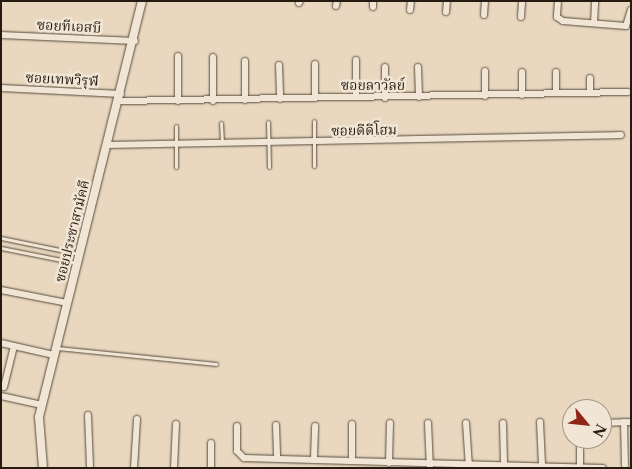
<!DOCTYPE html>
<meta charset="utf-8">
<style>
body{margin:0}
#map{position:relative;width:632px;height:469px;overflow:hidden;background:#e9d8bf;font-family:"Libre Caslon Text","Noto Serif Thai",serif}
div>[style]{position:absolute}
.roads{filter:drop-shadow(0 0 1px #574a3c) drop-shadow(0 0 1px #574a3c)}
.service>*{height:3px;margin:-1.5px;padding:0 1.5px;transform-origin:1.5px;border-radius:1.5px;background:#f1e6d5}
.minor>*{height:6px;margin:-3px;padding:0 3px;transform-origin:3px;border-radius:3px;background:#f1e6d5}
.tertiary>*{height:8px;margin:-4px;padding:0 4px;transform-origin:4px;border-radius:4px;background:#f1e6d5}
span{translate:-50% -50%;white-space:nowrap;text-align:center;line-height:1.15;-webkit-text-stroke:5px #f1e6d5;paint-order:stroke}
.street-label{font-size:14px;color:#261b11}
.frame{position:absolute;inset:0;border:2px solid #261b11;pointer-events:none}
.north{position:absolute;left:562px;top:399px;width:50px;height:50px;box-sizing:border-box;background:#f1e6d5;border:1px solid #a09587;border-radius:50%;rotate:118deg;font-size:14px;font-weight:700;line-height:20px;text-align:center;color:#261b11}
.north::after{content:'';display:block;margin:auto;width:18px;height:22px;background:#8f2418;clip-path:polygon(50% 0,100% 100%,50% 72%,0 100%)}
</style>
<div id="map">
<div class="roads">
<div class="service">
<div style="left:314px;top:121px;width:45px;rotate:90deg"></div>
<div style="left:268px;top:122px;width:45px;rotate:88.7deg"></div>
<div style="left:221px;top:123px;width:20px;rotate:87deg"></div>
<div style="left:176px;top:167px;width:41px;rotate:-90deg"></div>
<div style="left:1px;top:238px;width:80px;rotate:11.6deg"></div>
<div style="left:1px;top:248px;width:77px;rotate:11.2deg"></div>
<div style="left:57px;top:348px;width:160px;rotate:5.7deg"></div>
</div>
<div class="minor">
<div style="left:558px;top:1px;width:16px;rotate:94deg"></div>
<div style="left:557px;top:17px;width:7px;rotate:34deg"></div>
<div style="left:563px;top:21px;width:63px;rotate:4.5deg"></div>
<div style="left:626px;top:26px;width:17px;rotate:-73deg"></div>
<div style="left:299px;top:3px;width:2px;rotate:-63deg"></div>
<div style="left:336px;top:6px;width:5px;rotate:-79deg"></div>
<div style="left:373px;top:7px;width:6px;rotate:-90deg"></div>
<div style="left:410px;top:10px;width:9px;rotate:-84deg"></div>
<div style="left:446px;top:12px;width:11px;rotate:-85deg"></div>
<div style="left:484px;top:15px;width:14px;rotate:-86deg"></div>
<div style="left:521px;top:17px;width:16px;rotate:-86deg"></div>
<div style="left:594px;top:23px;width:22px;rotate:-87deg"></div>
<div style="left:1px;top:35px;width:134px;rotate:2.6deg"></div>
<div style="left:178px;top:56px;width:45px;rotate:90deg"></div>
<div style="left:356px;top:60px;width:37px;rotate:90deg"></div>
<div style="left:279px;top:65px;width:34px;rotate:88deg"></div>
<div style="left:385px;top:67px;width:31px;rotate:90deg"></div>
<div style="left:418px;top:67px;width:30px;rotate:88deg"></div>
<div style="left:485px;top:71px;width:25px;rotate:90deg"></div>
<div style="left:522px;top:72px;width:23px;rotate:90deg"></div>
<div style="left:556px;top:72px;width:21px;rotate:90deg"></div>
<div style="left:1px;top:88px;width:120px;rotate:2.9deg"></div>
<div style="left:590px;top:92px;width:14px;rotate:-90deg"></div>
<div style="left:315px;top:97px;width:33px;rotate:-90deg"></div>
<div style="left:245px;top:100px;width:39px;rotate:-90deg"></div>
<div style="left:119px;top:101px;width:509px;rotate:-1.01deg"></div>
<div style="left:213px;top:101px;width:44px;rotate:-90deg"></div>
<div style="left:107px;top:145px;width:514px;rotate:-1.11deg"></div>
<div style="left:1px;top:290px;width:67px;rotate:11.1deg"></div>
<div style="left:1px;top:343px;width:54px;rotate:12.8deg"></div>
<div style="left:4px;top:387px;width:42px;rotate:-76.3deg"></div>
<div style="left:1px;top:396px;width:42px;rotate:12.4deg"></div>
<div style="left:88px;top:415px;width:53px;rotate:87.8deg"></div>
<div style="left:540px;top:422px;width:42px;rotate:87.3deg"></div>
<div style="left:624px;top:422px;width:43px;rotate:88.7deg"></div>
<div style="left:428px;top:423px;width:45px;rotate:87.5deg"></div>
<div style="left:466px;top:423px;width:44px;rotate:86.1deg"></div>
<div style="left:503px;top:423px;width:41px;rotate:88.6deg"></div>
<div style="left:602px;top:423px;width:29px;rotate:-2deg"></div>
<div style="left:276px;top:425px;width:33px;rotate:88deg"></div>
<div style="left:237px;top:426px;width:25px;rotate:90deg"></div>
<div style="left:237px;top:451px;width:10px;rotate:45deg"></div>
<div style="left:244px;top:458px;width:359px;rotate:1.6deg"></div>
<div style="left:314px;top:458px;width:32px;rotate:-88deg"></div>
<div style="left:352px;top:460px;width:36px;rotate:-90deg"></div>
<div style="left:389px;top:463px;width:40px;rotate:-88.6deg"></div>
<div style="left:580px;top:464px;width:25px;rotate:-90deg"></div>
<div style="left:134px;top:468px;width:49px;rotate:-86.5deg"></div>
<div style="left:174px;top:468px;width:44px;rotate:-87.4deg"></div>
<div style="left:211px;top:468px;width:25px;rotate:-90deg"></div>
</div>
<div class="tertiary">
<div style="left:43px;top:468px;width:51px;rotate:-94.5deg"></div>
<div style="left:39px;top:417px;width:429px;rotate:-76.1deg"></div>
</div>
</div>
<div class="street-label">
<span style="left:69px;top:26px;rotate:3deg">ซอยทีเอสบี</span>
<span style="left:62px;top:79px;rotate:3deg">ซอยเทพวิรุฬ</span>
<span style="left:373px;top:85px">ซอยลาวัลย์</span>
<span style="left:364px;top:130px;rotate:-1deg">ซอยดีดีโฮม</span>
<span style="left:72px;top:231px;rotate:-76deg">ซอยประชาสามัคคี</span>
</div>
<div class="frame"></div>
<div class="north">N</div>
</div>
